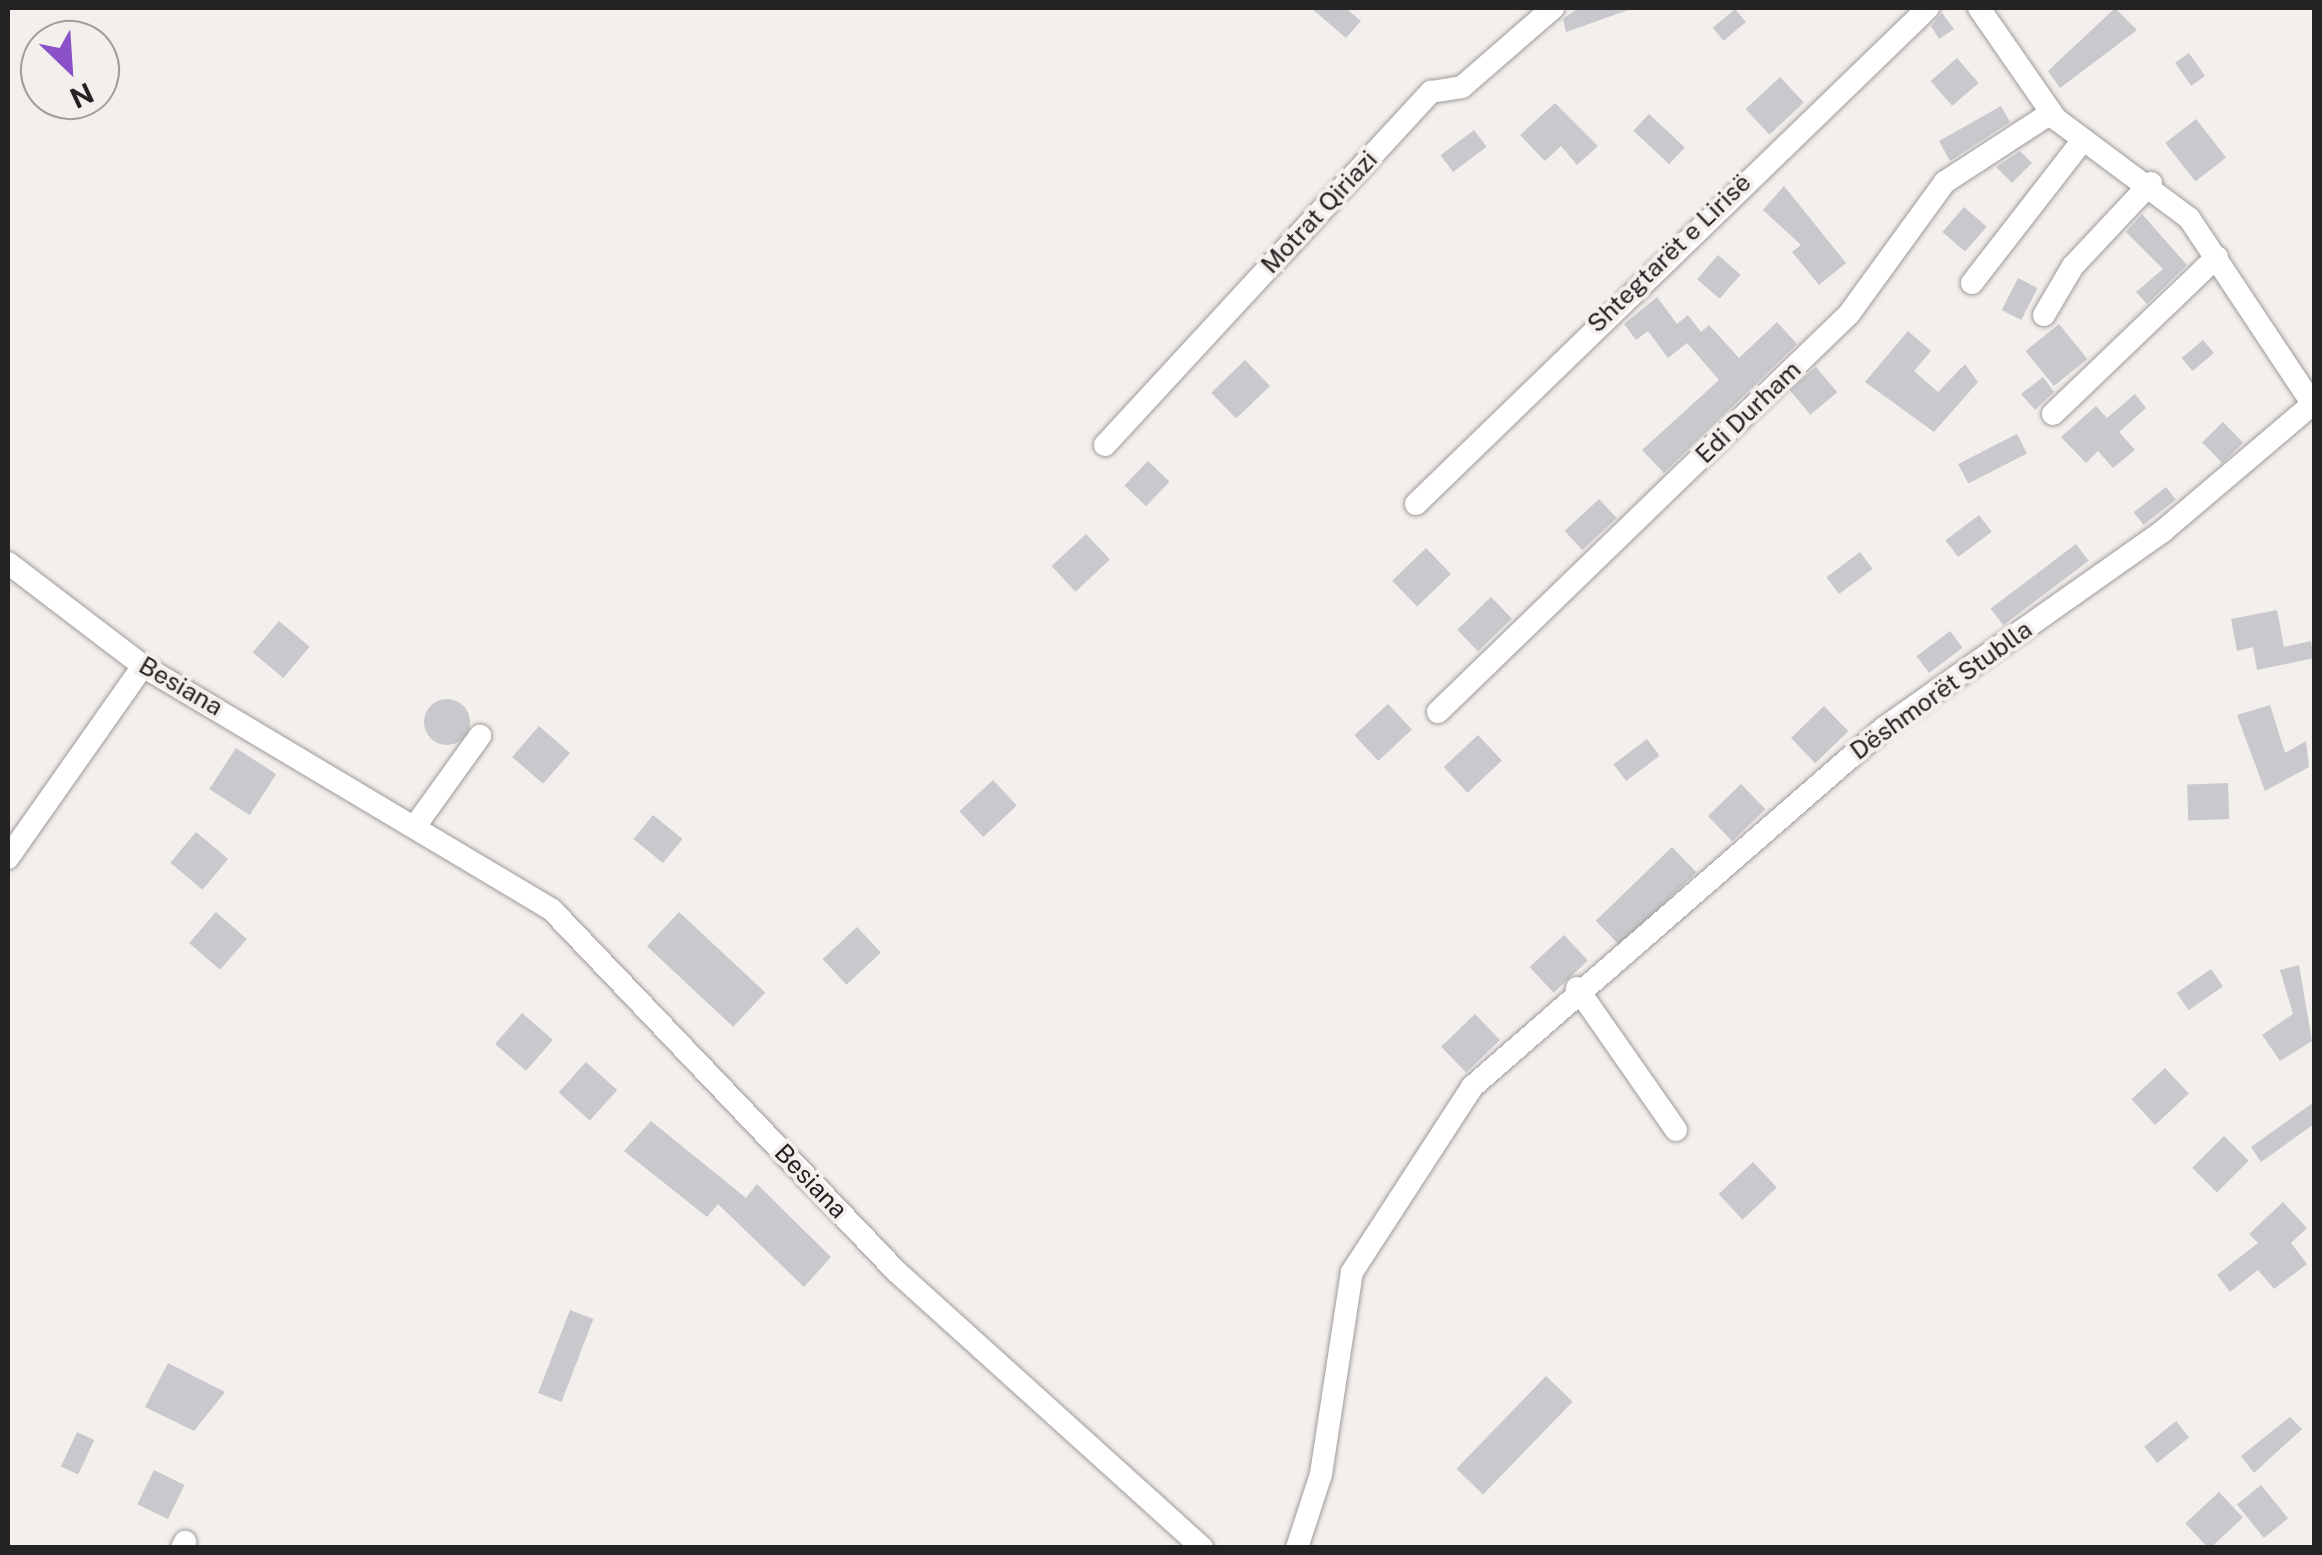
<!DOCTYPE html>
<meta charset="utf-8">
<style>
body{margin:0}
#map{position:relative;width:2322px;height:1555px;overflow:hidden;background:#f3efed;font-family:"Public Sans",sans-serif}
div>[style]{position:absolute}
.building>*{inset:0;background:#c9c8cc;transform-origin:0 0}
.round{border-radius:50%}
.roads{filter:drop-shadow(0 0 2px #9f9b99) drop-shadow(0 0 2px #9f9b99)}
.minor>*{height:22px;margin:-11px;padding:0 11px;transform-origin:11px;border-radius:11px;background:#fff}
span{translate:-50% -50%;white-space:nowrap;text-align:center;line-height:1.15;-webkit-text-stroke:8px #f3efed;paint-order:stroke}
.street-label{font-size:25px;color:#242222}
.frame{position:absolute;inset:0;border:10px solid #242222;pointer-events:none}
.north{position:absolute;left:20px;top:20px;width:100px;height:100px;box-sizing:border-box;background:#f3efed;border:2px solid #a09d9c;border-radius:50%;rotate:155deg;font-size:28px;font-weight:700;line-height:40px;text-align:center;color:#242222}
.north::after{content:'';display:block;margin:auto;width:35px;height:45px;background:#8a51c8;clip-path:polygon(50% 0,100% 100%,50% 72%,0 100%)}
</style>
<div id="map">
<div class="building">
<div style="clip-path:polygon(1311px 8px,1346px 8px,1361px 21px,1346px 38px)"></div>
<div style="clip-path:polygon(1634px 8px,1566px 32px,1563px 19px,1578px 8px)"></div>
<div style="clip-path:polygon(2115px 8px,2137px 30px,2060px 88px,2048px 71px)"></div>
<div style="left:1735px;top:9px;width:17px;height:29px;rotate:50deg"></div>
<div style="clip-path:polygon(1942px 13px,1954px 29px,1939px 39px,1931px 26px)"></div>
<div style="left:2189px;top:53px;width:28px;height:17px;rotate:55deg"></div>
<div style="left:1957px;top:58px;width:33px;height:35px;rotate:49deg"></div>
<div style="left:1780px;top:77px;width:35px;height:47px;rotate:47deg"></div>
<div style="clip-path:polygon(1555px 103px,1598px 146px,1577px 165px,1561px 146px,1545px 161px,1520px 135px)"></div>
<div style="clip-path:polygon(2001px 106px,2010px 122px,1950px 161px,1939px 141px)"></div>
<div style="left:1649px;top:114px;width:49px;height:23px;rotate:43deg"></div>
<div style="left:2196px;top:119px;width:49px;height:39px;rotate:52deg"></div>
<div style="left:1474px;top:130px;width:21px;height:42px;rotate:53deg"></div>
<div style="clip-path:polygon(2020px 151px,2032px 163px,2012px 183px,1996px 167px)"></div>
<div style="clip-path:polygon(1784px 186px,1846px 263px,1819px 285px,1792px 252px,1801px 245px,1763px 210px)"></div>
<div style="left:1964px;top:207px;width:30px;height:33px;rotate:41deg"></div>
<div style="clip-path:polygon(2142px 214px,2187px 265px,2147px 304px,2136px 292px,2163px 269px,2126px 232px)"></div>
<div style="left:1718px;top:255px;width:30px;height:32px;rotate:41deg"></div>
<div style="left:2018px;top:278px;width:22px;height:36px;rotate:27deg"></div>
<div style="clip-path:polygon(1657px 297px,1677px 324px,1688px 315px,1701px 332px,1709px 325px,1739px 358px,1777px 322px,1797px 344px,1664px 473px,1642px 450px,1719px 380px,1687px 343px,1668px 358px,1648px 331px,1636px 340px,1624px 324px)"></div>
<div style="left:2059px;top:324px;width:45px;height:43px;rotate:51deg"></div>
<div style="clip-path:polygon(1908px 331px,1931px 351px,1914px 371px,1938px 392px,1965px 364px,1978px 382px,1934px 432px,1865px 382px)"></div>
<div style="left:2203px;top:340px;width:17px;height:28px;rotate:50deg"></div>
<div style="left:1245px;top:360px;width:36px;height:47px;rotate:46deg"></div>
<div style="left:1816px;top:367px;width:33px;height:35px;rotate:50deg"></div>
<div style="clip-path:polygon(2043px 377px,2054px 392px,2035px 410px,2021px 394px)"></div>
<div style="clip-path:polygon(2135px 394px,2146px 408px,2119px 432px,2135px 450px,2113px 468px,2098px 451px,2086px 463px,2061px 437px,2096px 406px,2107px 418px)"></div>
<div style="left:2223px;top:422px;width:29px;height:29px;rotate:46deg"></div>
<div style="left:2017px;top:434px;width:22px;height:66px;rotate:63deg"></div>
<div style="left:1148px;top:461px;width:30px;height:34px;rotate:44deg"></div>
<div style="left:2166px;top:487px;width:16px;height:41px;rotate:52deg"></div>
<div style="left:1599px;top:499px;width:26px;height:47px;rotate:47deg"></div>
<div style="left:1979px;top:515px;width:21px;height:42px;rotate:53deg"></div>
<div style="left:1086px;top:534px;width:35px;height:47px;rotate:47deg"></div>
<div style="left:2076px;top:544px;width:21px;height:107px;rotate:53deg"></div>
<div style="left:1426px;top:548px;width:36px;height:47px;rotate:46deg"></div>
<div style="left:1860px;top:552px;width:21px;height:42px;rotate:53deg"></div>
<div style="left:1491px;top:597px;width:30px;height:47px;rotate:46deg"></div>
<div style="clip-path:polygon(2277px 610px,2284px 647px,2311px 641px,2314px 658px,2257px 670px,2253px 647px,2237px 651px,2231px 619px)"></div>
<div style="left:279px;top:621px;width:40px;height:41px;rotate:40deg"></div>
<div style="left:1950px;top:631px;width:21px;height:42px;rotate:53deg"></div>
<div class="round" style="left:424px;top:699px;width:46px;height:46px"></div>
<div style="left:1388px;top:704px;width:35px;height:46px;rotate:47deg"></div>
<div style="clip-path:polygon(2270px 705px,2285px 753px,2306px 741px,2309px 767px,2265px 791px,2237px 715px)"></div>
<div style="left:1824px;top:706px;width:35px;height:46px;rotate:46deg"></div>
<div style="left:539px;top:726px;width:41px;height:41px;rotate:41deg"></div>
<div style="left:1478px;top:735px;width:35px;height:47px;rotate:47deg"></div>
<div style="left:1647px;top:739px;width:21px;height:42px;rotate:53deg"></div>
<div style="left:236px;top:748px;width:48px;height:49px;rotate:33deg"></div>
<div style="left:993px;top:780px;width:35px;height:46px;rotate:47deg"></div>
<div style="left:2228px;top:783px;width:36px;height:41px;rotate:88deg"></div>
<div style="left:1741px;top:784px;width:35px;height:46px;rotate:46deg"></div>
<div style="left:653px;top:815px;width:38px;height:31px;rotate:39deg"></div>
<div style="left:196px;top:832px;width:42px;height:40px;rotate:40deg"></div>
<div style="left:1672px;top:847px;width:35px;height:106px;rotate:46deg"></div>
<div style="left:216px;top:912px;width:41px;height:41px;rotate:41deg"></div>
<div style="left:679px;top:912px;width:118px;height:47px;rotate:43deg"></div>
<div style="left:857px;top:927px;width:35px;height:47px;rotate:47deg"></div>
<div style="left:1564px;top:935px;width:35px;height:47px;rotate:47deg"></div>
<div style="clip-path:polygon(2299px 965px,2312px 1041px,2280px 1061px,2262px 1035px,2293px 1014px,2280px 970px)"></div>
<div style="left:2211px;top:969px;width:21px;height:42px;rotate:55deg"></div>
<div style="left:522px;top:1013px;width:41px;height:41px;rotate:41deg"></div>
<div style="left:1475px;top:1014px;width:36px;height:47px;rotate:46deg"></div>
<div style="left:586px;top:1062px;width:42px;height:41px;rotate:42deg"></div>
<div style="left:2165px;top:1068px;width:35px;height:46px;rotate:47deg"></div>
<div style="clip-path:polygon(2314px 1102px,2314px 1124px,2261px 1162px,2251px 1147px)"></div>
<div style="clip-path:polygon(651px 1121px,746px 1198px,757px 1184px,831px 1257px,804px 1287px,718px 1204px,707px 1217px,624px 1151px)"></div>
<div style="left:2224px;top:1136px;width:35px;height:45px;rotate:45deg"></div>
<div style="left:1753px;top:1162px;width:35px;height:47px;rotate:47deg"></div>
<div style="clip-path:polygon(2283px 1202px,2307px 1228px,2291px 1243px,2307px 1264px,2274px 1289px,2258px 1270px,2230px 1292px,2217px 1275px,2258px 1243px,2249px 1234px)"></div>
<div style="left:570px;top:1310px;width:25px;height:89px;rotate:21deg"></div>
<div style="clip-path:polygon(168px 1363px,225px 1392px,194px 1431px,145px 1407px)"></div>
<div style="left:1546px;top:1376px;width:37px;height:129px;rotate:44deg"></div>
<div style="clip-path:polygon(2290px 1417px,2302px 1429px,2254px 1473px,2241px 1456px)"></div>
<div style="left:2176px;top:1421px;width:21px;height:41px;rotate:51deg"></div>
<div style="left:77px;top:1432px;width:19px;height:38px;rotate:25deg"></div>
<div style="left:154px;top:1470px;width:34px;height:38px;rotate:26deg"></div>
<div style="left:2261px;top:1485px;width:43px;height:31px;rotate:51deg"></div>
<div style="left:2219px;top:1492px;width:35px;height:46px;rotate:47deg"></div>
</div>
<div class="roads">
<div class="minor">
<div style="left:1979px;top:8px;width:135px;rotate:55.3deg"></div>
<div style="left:2056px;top:119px;width:166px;rotate:36.7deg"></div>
<div style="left:2189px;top:218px;width:226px;rotate:56.4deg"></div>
<div style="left:1972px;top:283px;width:180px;rotate:-52.2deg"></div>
<div style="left:2044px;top:315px;width:57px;rotate:-59.4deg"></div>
<div style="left:2073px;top:266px;width:114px;rotate:-46.8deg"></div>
<div style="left:2053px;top:414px;width:227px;rotate:-43.8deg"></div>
<div style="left:1105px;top:445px;width:481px;rotate:-47.3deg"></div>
<div style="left:1431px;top:92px;width:31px;rotate:-9deg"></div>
<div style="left:1462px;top:87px;width:121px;rotate:-41deg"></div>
<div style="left:1416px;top:504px;width:713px;rotate:-44.09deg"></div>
<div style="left:8px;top:563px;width:170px;rotate:37.3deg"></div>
<div style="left:143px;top:666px;width:476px;rotate:30.8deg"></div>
<div style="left:552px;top:910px;width:500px;rotate:46.38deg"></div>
<div style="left:897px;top:1272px;width:411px;rotate:42.1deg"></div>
<div style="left:1438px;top:712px;width:572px;rotate:-44.08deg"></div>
<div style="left:1849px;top:314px;width:163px;rotate:-54deg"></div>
<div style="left:1945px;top:182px;width:126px;rotate:-33.1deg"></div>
<div style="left:416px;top:825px;width:110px;rotate:-54.3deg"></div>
<div style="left:8px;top:858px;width:235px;rotate:-54.9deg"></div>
<div style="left:1577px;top:988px;width:173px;rotate:55.1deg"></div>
<div style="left:182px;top:1548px;width:7px;rotate:-63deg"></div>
<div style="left:1297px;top:1548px;width:78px;rotate:-72deg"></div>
<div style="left:1321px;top:1474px;width:204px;rotate:-81.3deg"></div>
<div style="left:1352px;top:1272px;width:221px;rotate:-57deg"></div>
<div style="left:1472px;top:1087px;width:546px;rotate:-41.07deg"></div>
<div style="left:1884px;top:728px;width:342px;rotate:-35.2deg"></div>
<div style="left:2163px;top:531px;width:197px;rotate:-40.3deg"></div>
</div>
</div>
<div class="street-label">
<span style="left:1319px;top:212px;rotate:-47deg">Motrat Qiriazi</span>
<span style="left:1669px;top:253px;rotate:-44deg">Shtegtarët e Lirisë</span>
<span style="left:1748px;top:412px;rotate:-44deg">Edi Durham</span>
<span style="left:181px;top:686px;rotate:30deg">Besiana</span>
<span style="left:1941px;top:690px;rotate:-36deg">Dëshmorët Stublla</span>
<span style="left:811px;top:1181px;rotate:46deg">Besiana</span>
</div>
<div class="frame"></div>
<div class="north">N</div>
</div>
